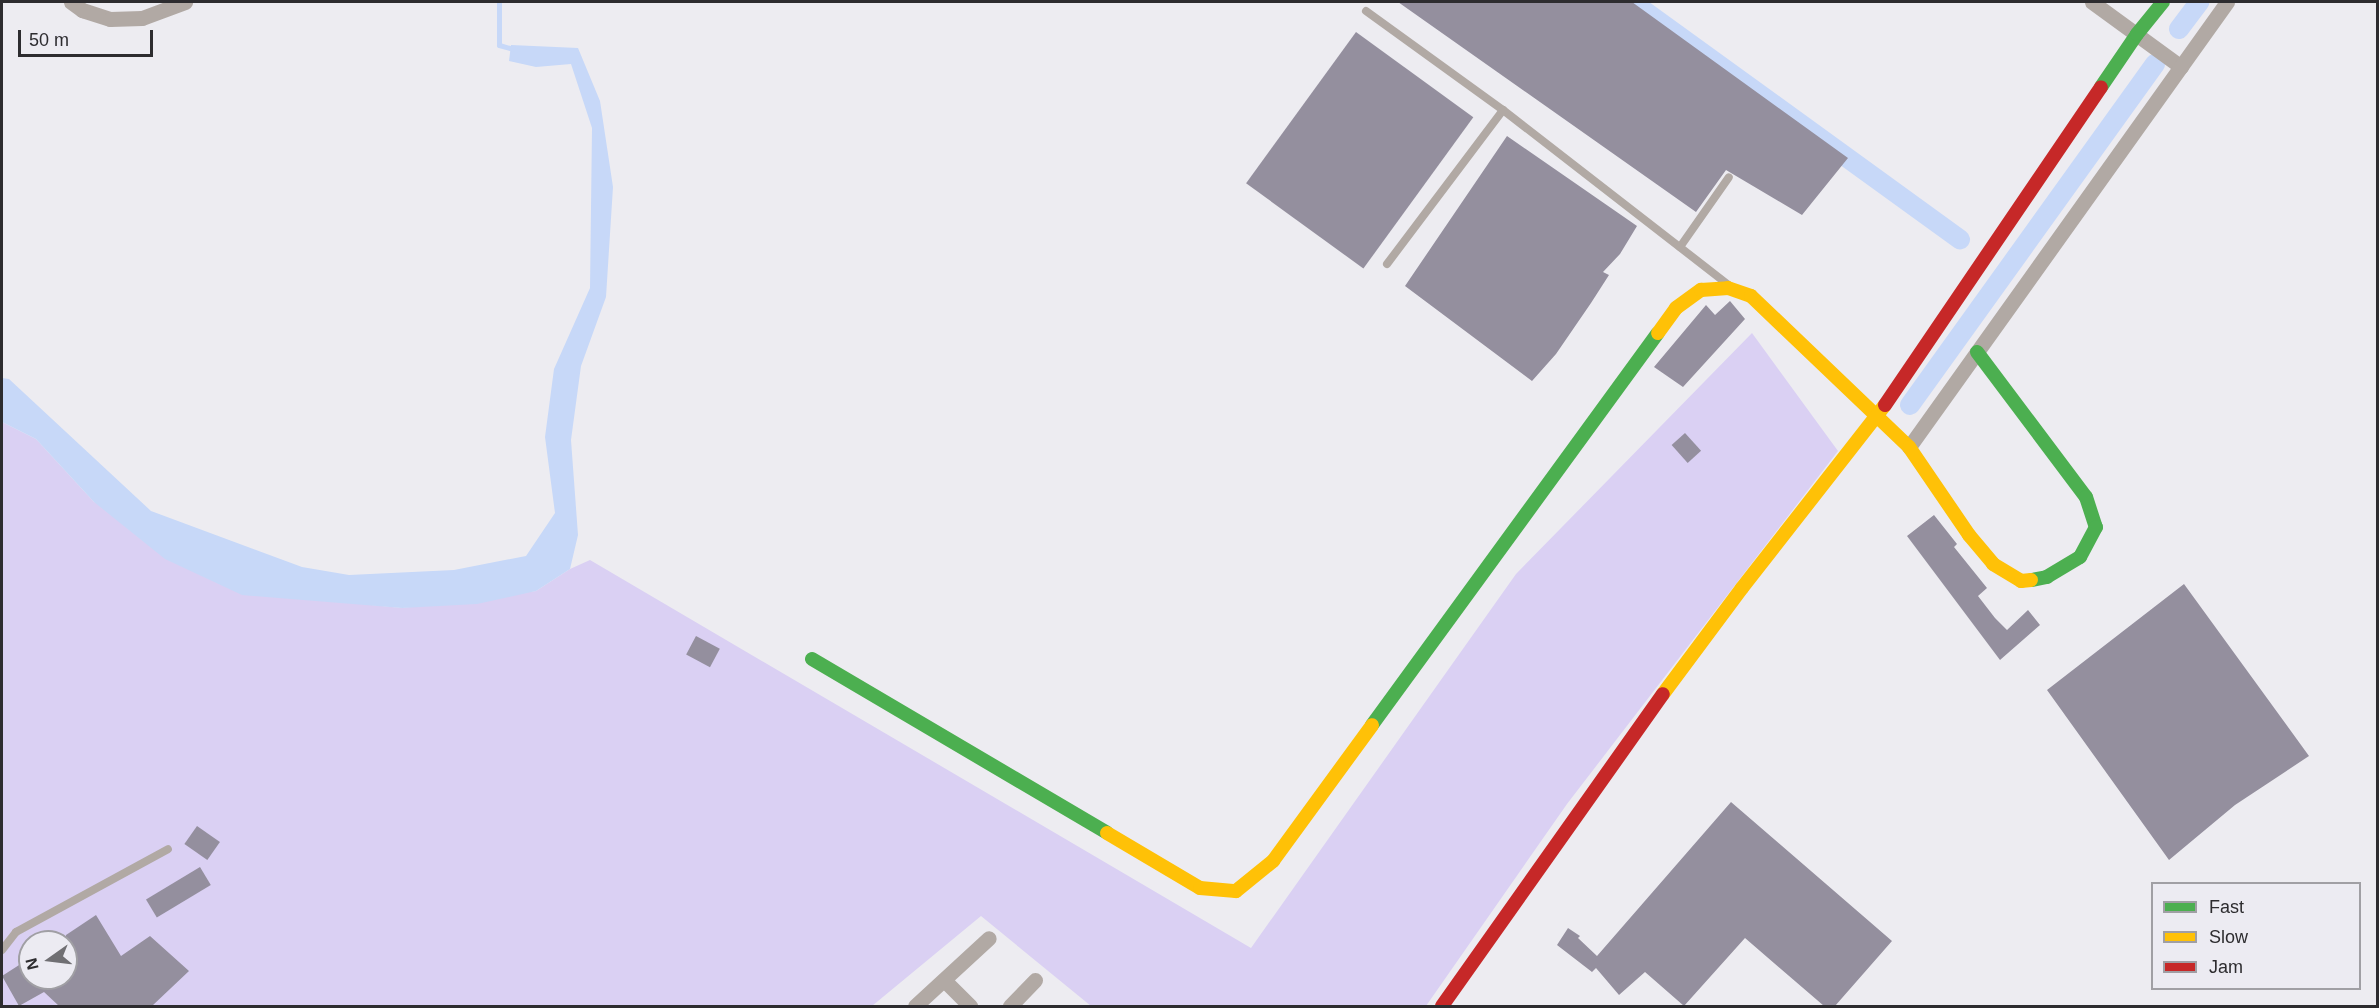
<!DOCTYPE html>
<style>
body{margin:0}
#map{position:relative;width:2379px;height:1008px;overflow:hidden;background:#edecf1;font-family:Arial,sans-serif}
div>[style]{position:absolute}
.green>*{inset:0;background:#dad0f3}
.water>*{inset:0;background:#c7d8f8}
.stream>*{height:5px;margin:-2.5px;padding:0 2.5px;transform-origin:2.5px;border-radius:2.5px;background:#c7d8f8}
.canal>*{height:20px;margin:-10px;padding:0 10px;transform-origin:10px;border-radius:10px;background:#c7d8f8}
.building>*{inset:0;background:#948f9e;transform-origin:0 0}
.lane>*{height:8px;margin:-4px;padding:0 4px;transform-origin:4px;border-radius:4px;background:#b1a9a4}
.street>*{height:15px;margin:-7.5px;padding:0 7.5px;transform-origin:7.5px;border-radius:7.5px;background:#b1a9a4}
.fast>*{height:14px;margin:-7px;padding:0 7px;transform-origin:7px;border-radius:7px;background:#4caf50}
.slow>*{height:14px;margin:-7px;padding:0 7px;transform-origin:7px;border-radius:7px;background:#ffc107}
.jam>*{height:14px;margin:-7px;padding:0 7px;transform-origin:7px;border-radius:7px;background:#c62828}
span{translate:-50% -50%;white-space:nowrap;text-align:center;line-height:1.15;-webkit-text-stroke:6px #ecebf2;paint-order:stroke}
.frame{position:absolute;inset:0;border:3px solid #2d2c2f;pointer-events:none}
.legend{position:absolute;left:2151px;top:882px;width:210px;height:108px;box-sizing:border-box;background:#ecebf2;border:2px solid #a09fa4;margin:0;padding:8px 10px;list-style:none;font-size:18px;color:#2d2c2f}
.legend li{display:flex;align-items:center;gap:12px;height:30px}
.legend b{width:30px;border:2px solid #a09fa4}
.north{position:absolute;left:18px;top:930px;width:60px;height:60px;box-sizing:border-box;background:#ecebf2;border:2px solid #a09fa4;border-radius:50%;rotate:256deg;font-size:16px;font-weight:700;line-height:24px;text-align:center;color:#2d2c2f}
.north::after{content:'';display:block;margin:auto;width:21px;height:27px;background:#706f73;clip-path:polygon(50% 0,100% 100%,50% 72%,0 100%)}
.scale{position:absolute;left:18px;top:30px;width:135px;height:27px;box-sizing:border-box;border:3px solid #2d2c2f;border-top:0;padding-left:8px;font-size:18px;line-height:21px;white-space:nowrap;color:#2d2c2f;-webkit-text-stroke:4px #ecebf2;paint-order:stroke}
</style>
<div id="map">
<div class="green">
<div style="clip-path:polygon(evenodd,1752px 333px,1838px 451px,1567px 804px,1426px 1006px,1091px 1006px,981px 916px,872px 1006px,5px 1006px,2px 1004px,2px 422px,36px 439px,94px 502px,331px 601px,402px 608px,536px 591px,570px 569px,590px 560px,1251px 948px,1516px 574px,1752px 333px,30px 942px,66px 942px,66px 978px,30px 978px,30px 942px)"></div>
</div>
<div class="water">
<div style="clip-path:polygon(511px 45px,578px 48px,600px 101px,613px 187px,606px 297px,581px 366px,571px 440px,578px 535px,570px 569px,536px 591px,477px 604px,402px 608px,242px 595px,165px 559px,94px 502px,36px 439px,2px 422px,2px 378px,9px 379px,151px 511px,302px 567px,349px 575px,454px 570px,526px 556px,555px 513px,545px 437px,554px 369px,590px 288px,592px 128px,571px 64px,536px 67px,509px 61px)"></div>
</div>
<div class="stream">
<div style="left:499px;top:2px;width:43px;rotate:90deg"></div>
<div style="left:499px;top:45px;width:18px;rotate:16deg"></div>
</div>
<div class="canal">
<div style="left:1632px;top:2px;width:405px;rotate:35.9deg"></div>
<div style="left:2179px;top:29px;width:34px;rotate:-53deg"></div>
<div style="left:1910px;top:405px;width:420px;rotate:-54.3deg"></div>
</div>
<div class="building">
<div style="clip-path:polygon(1398px 2px,1632px 2px,1848px 158px,1802px 215px,1726px 170px,1696px 212px)"></div>
<div style="left:1356px;top:32px;width:145px;height:187px;rotate:36deg"></div>
<div style="clip-path:polygon(1507px 136px,1637px 226px,1620px 254px,1603px 272px,1609px 275px,1591px 303px,1556px 354px,1532px 381px,1405px 286px)"></div>
<div style="clip-path:polygon(1730px 301px,1745px 319px,1683px 387px,1654px 367px,1706px 305px,1715px 315px)"></div>
<div style="left:1685px;top:433px;width:24px;height:18px;rotate:48deg"></div>
<div style="clip-path:polygon(1934px 515px,1957px 544px,1954px 547px,1987px 588px,1978px 596px,1995px 618px,2007px 630px,2028px 610px,2040px 625px,2000px 660px,1907px 536px)"></div>
<div style="clip-path:polygon(2184px 584px,2309px 756px,2235px 805px,2169px 860px,2047px 690px)"></div>
<div style="left:696px;top:636px;width:27px;height:21px;rotate:28deg"></div>
<div style="clip-path:polygon(1731px 802px,1892px 941px,1835px 1006px,1824px 1006px,1745px 938px,1684px 1006px,1645px 972px,1619px 995px,1596px 968px,1592px 972px,1557px 945px,1568px 928px,1580px 936px,1578px 938px,1597px 956px)"></div>
<div style="left:197px;top:826px;width:28px;height:22px;rotate:35deg"></div>
<div style="left:200px;top:867px;width:21px;height:63px;rotate:59deg"></div>
<div style="clip-path:polygon(96px 915px,121px 956px,150px 936px,189px 971px,152px 1006px,59px 1006px,44px 992px,19px 1006px,2px 976px,30px 958px,30px 978px,66px 978px,66px 935px)"></div>
</div>
<div class="lane">
<div style="left:1366px;top:11px;width:169px;rotate:35.9deg"></div>
<div style="left:1503px;top:110px;width:286px;rotate:37.8deg"></div>
<div style="left:1680px;top:247px;width:85px;rotate:-55deg"></div>
<div style="left:1387px;top:264px;width:193px;rotate:-53deg"></div>
<div style="left:2px;top:950px;width:23px;rotate:-52deg"></div>
<div style="left:16px;top:932px;width:173px;rotate:-28.6deg"></div>
</div>
<div class="street">
<div style="left:71px;top:2px;width:14px;rotate:36deg"></div>
<div style="left:82px;top:10px;width:29px;rotate:18deg"></div>
<div style="left:110px;top:19px;width:32px;rotate:-2deg"></div>
<div style="left:142px;top:18px;width:46px;rotate:-20.4deg"></div>
<div style="left:2092px;top:2px;width:110px;rotate:36.1deg"></div>
<div style="left:1909px;top:447px;width:547px;rotate:-54.45deg"></div>
<div style="left:944px;top:980px;width:37px;rotate:45deg"></div>
<div style="left:915px;top:1006px;width:100px;rotate:-42.6deg"></div>
<div style="left:1010px;top:1006px;width:36px;rotate:-46deg"></div>
</div>
<div class="fast">
<div style="left:2101px;top:87px;width:64px;rotate:-55.8deg"></div>
<div style="left:2137px;top:34px;width:41px;rotate:-50.9deg"></div>
<div style="left:1977px;top:352px;width:181px;rotate:53.1deg"></div>
<div style="left:2086px;top:497px;width:32px;rotate:72deg"></div>
<div style="left:2096px;top:527px;width:34px;rotate:118deg"></div>
<div style="left:2080px;top:557px;width:39px;rotate:149deg"></div>
<div style="left:2047px;top:577px;width:16px;rotate:169deg"></div>
<div style="left:812px;top:659px;width:342px;rotate:30.5deg"></div>
<div style="left:1372px;top:725px;width:485px;rotate:-53.9deg"></div>
</div>
<div class="slow">
<div style="left:1658px;top:333px;width:31px;rotate:-54deg"></div>
<div style="left:1676px;top:308px;width:31px;rotate:-36deg"></div>
<div style="left:1701px;top:290px;width:27px;rotate:-4deg"></div>
<div style="left:1728px;top:288px;width:24px;rotate:19deg"></div>
<div style="left:1751px;top:296px;width:219px;rotate:43.7deg"></div>
<div style="left:1909px;top:447px;width:107px;rotate:55.7deg"></div>
<div style="left:1969px;top:535px;width:38px;rotate:50deg"></div>
<div style="left:1993px;top:564px;width:33px;rotate:31deg"></div>
<div style="left:2021px;top:581px;width:10px;rotate:-6deg"></div>
<div style="left:1663px;top:694px;width:132px;rotate:-53.3deg"></div>
<div style="left:1742px;top:588px;width:232px;rotate:-52deg"></div>
<div style="left:1107px;top:833px;width:108px;rotate:30.6deg"></div>
<div style="left:1200px;top:888px;width:36px;rotate:5deg"></div>
<div style="left:1236px;top:891px;width:48px;rotate:-39deg"></div>
<div style="left:1273px;top:861px;width:168px;rotate:-53.9deg"></div>
</div>
<div class="jam">
<div style="left:1885px;top:405px;width:384px;rotate:-55.8deg"></div>
<div style="left:1442px;top:1006px;width:382px;rotate:-54.7deg"></div>
</div>
<div class="frame"></div>
<ul class="legend">
<li><b style="height:8px;background:#4caf50"></b>Fast</li>
<li><b style="height:8px;background:#ffc107"></b>Slow</li>
<li><b style="height:8px;background:#c62828"></b>Jam</li>
</ul>
<div class="north">N</div>
<div class="scale">50 m</div>
</div>
